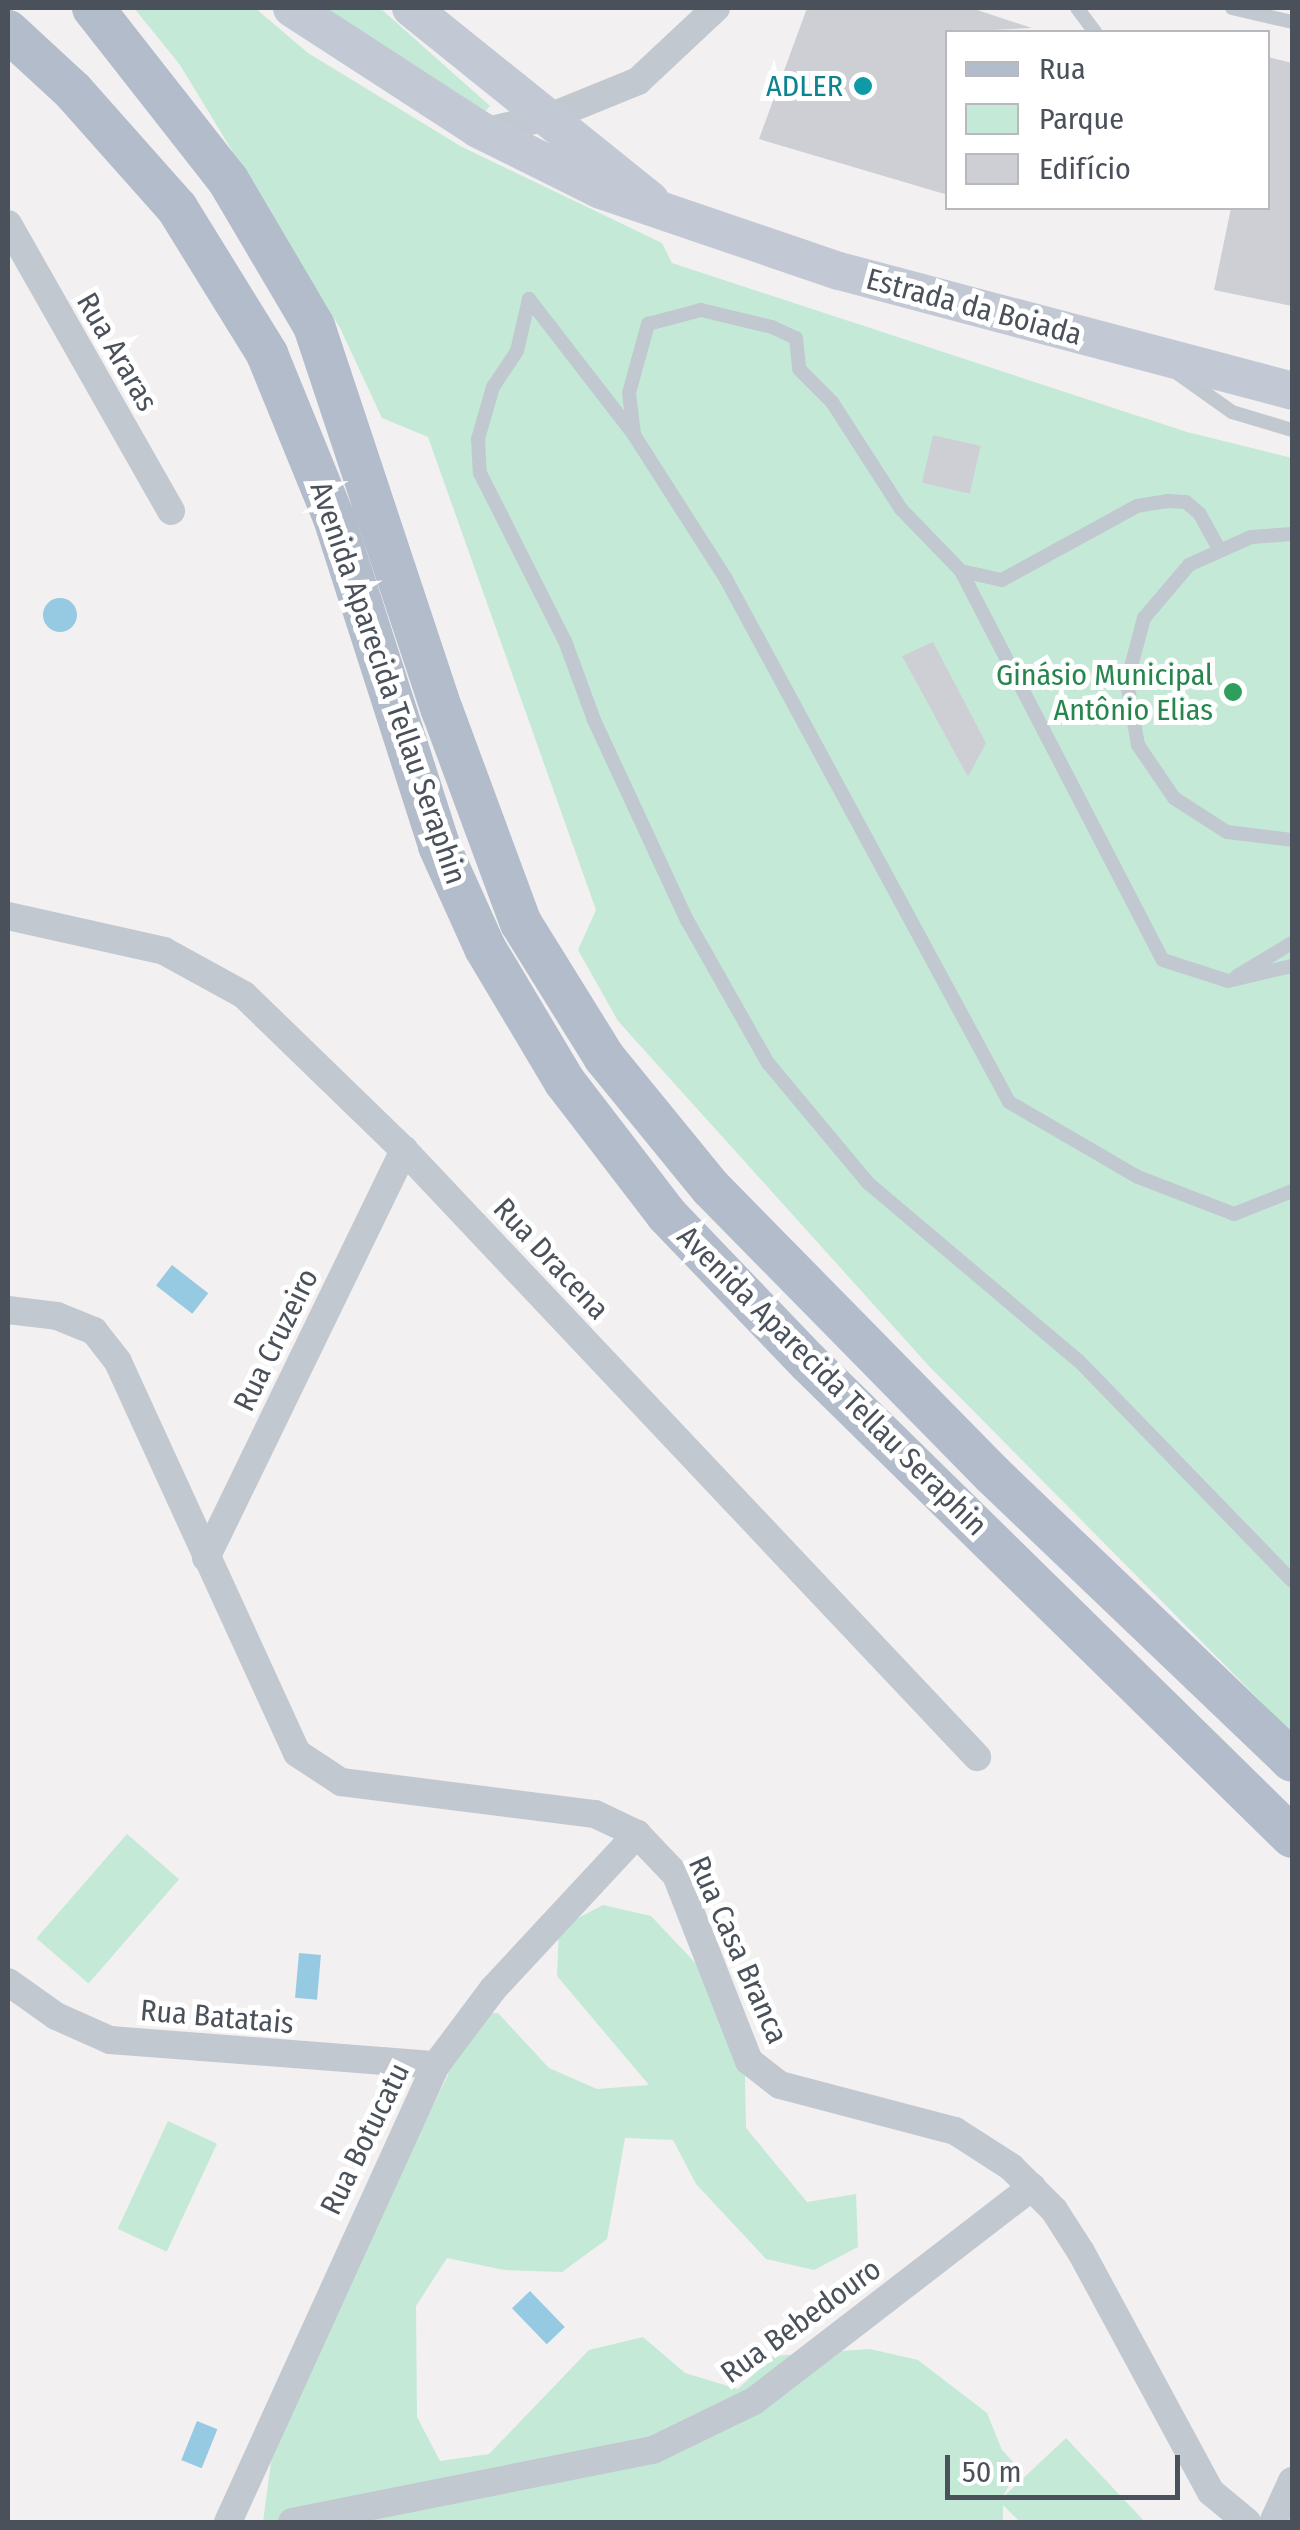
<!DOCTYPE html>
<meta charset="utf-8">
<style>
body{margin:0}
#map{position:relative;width:1300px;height:2530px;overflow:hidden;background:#f2f0f0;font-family:"Fira Sans Condensed",sans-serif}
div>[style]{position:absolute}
.green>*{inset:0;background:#c4ead7;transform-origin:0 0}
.water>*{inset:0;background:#96c9e2;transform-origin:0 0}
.round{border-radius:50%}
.building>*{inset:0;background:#cecfd4;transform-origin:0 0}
.lane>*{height:14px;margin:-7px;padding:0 7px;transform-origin:7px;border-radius:7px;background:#c2c8d0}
.street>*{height:28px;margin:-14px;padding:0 14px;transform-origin:14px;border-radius:14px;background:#c2c8d0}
.secondary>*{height:38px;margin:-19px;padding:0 19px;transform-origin:19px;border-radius:19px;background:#c3c9d4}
.primary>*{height:42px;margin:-21px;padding:0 21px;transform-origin:21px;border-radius:21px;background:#b3bccb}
.dots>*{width:28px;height:28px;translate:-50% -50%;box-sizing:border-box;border:5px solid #fff;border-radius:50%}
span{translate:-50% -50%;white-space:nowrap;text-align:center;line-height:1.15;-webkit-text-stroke:10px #fff;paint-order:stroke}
.culture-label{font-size:30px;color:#0d838f}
.right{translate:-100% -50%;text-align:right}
.street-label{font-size:30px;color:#4a515b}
.leisure-label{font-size:30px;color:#27864d}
.frame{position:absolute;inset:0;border:10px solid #4a515b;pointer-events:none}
.legend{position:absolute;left:945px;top:30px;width:325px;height:180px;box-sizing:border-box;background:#fff;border:2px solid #b7b9bd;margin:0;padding:12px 18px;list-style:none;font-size:30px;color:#4a515b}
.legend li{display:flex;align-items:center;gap:20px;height:50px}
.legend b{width:50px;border:2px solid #b7b9bd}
.scale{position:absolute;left:945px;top:2455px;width:235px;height:45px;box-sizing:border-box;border:5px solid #4a515b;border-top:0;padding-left:12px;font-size:30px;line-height:35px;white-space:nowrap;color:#4a515b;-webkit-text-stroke:8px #fff;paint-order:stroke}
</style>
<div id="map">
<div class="green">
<div style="clip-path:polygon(134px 8px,255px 8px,308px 53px,462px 147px,662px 243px,672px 263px,1187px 432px,1292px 458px,1292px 1733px,928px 1365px,618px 1021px,578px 950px,596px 910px,428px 437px,382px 418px,340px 328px,180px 65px)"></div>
<div style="clip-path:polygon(317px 8px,380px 8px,490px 106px,483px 114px)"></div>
<div style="left:127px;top:1834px;width:69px;height:138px;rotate:41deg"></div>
<div style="clip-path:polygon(603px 1905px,651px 1916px,717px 1986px,744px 2026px,746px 2128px,807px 2202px,856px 2194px,858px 2247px,814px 2270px,766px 2259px,696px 2184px,673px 2140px,625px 2138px,607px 2239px,562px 2272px,504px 2270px,447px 2258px,416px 2306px,417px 2417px,440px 2461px,489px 2454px,589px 2350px,643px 2337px,685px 2373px,738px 2389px,773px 2356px,870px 2349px,918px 2360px,987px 2413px,1002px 2450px,1019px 2468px,1002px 2498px,1066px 2438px,1145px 2522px,1020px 2522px,1003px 2505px,1003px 2522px,263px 2522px,271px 2462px,306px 2364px,448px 2075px,458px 2014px,498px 2013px,549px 2068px,597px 2089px,649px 2085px,557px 1976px,559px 1928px)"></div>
<div style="left:168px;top:2121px;width:54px;height:119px;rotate:25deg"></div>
</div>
<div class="water">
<div class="round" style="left:43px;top:598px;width:34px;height:34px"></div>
<div style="left:172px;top:1265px;width:46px;height:26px;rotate:38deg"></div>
<div style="left:299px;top:1953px;width:22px;height:45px;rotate:5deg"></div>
<div style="left:530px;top:2291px;width:50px;height:25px;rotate:46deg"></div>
<div style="left:197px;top:2421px;width:22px;height:42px;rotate:22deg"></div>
</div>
<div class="building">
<div style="clip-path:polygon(807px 8px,971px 8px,1032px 28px,948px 32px,948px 195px,759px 139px)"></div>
<div style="clip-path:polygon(1268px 57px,1292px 63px,1292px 306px,1214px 290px,1231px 208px,1268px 208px)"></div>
<div style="left:933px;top:435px;width:49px;height:49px;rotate:13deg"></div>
<div style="clip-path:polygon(933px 642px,986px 743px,968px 777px,902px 656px)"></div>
</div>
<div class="lane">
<div style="left:1077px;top:8px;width:30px;rotate:53deg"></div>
<div style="left:1232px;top:8px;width:62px;rotate:13.1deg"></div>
<div style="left:529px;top:299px;width:53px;rotate:103deg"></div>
<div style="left:517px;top:351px;width:43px;rotate:123.7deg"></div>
<div style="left:493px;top:387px;width:54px;rotate:106.1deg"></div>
<div style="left:478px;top:439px;width:34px;rotate:87deg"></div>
<div style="left:480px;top:473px;width:188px;rotate:63.2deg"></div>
<div style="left:565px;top:641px;width:84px;rotate:69.8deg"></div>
<div style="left:594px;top:720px;width:221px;rotate:65.1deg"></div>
<div style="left:687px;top:920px;width:164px;rotate:60.5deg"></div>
<div style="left:768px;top:1063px;width:156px;rotate:50.2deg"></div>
<div style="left:868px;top:1183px;width:276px;rotate:40.2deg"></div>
<div style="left:1079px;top:1361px;width:306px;rotate:45.9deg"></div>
<div style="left:529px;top:299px;width:172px;rotate:52.3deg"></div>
<div style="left:634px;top:435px;width:171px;rotate:57.4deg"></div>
<div style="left:726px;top:579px;width:595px;rotate:61.58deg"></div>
<div style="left:1009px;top:1102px;width:149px;rotate:30.2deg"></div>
<div style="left:1138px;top:1177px;width:103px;rotate:21.1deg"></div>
<div style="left:1234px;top:1214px;width:62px;rotate:-21.6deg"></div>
<div style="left:1177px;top:373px;width:67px;rotate:35.3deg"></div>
<div style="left:1232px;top:412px;width:63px;rotate:16.7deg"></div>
<div style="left:634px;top:434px;width:41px;rotate:-97deg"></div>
<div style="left:629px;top:393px;width:72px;rotate:-74.6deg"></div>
<div style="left:648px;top:324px;width:55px;rotate:-14.8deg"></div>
<div style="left:701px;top:310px;width:73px;rotate:13.5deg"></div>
<div style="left:772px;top:327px;width:26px;rotate:25deg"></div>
<div style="left:796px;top:338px;width:31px;rotate:84deg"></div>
<div style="left:799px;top:369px;width:47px;rotate:45deg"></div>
<div style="left:832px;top:402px;width:127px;rotate:57.2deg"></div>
<div style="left:901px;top:509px;width:86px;rotate:45.9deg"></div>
<div style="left:1292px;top:534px;width:41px;rotate:175.8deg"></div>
<div style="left:1251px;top:537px;width:68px;rotate:155.7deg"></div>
<div style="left:1189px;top:565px;width:70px;rotate:130.3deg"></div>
<div style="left:1144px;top:618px;width:66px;rotate:104.9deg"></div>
<div style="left:1127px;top:682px;width:64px;rotate:80.1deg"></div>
<div style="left:1138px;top:745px;width:64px;rotate:55.8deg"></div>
<div style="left:1174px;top:798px;width:63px;rotate:32.7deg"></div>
<div style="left:1227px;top:832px;width:65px;rotate:7deg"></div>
<div style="left:1218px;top:547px;width:39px;rotate:-119deg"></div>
<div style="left:1199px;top:513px;width:17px;rotate:-140deg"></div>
<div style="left:1186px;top:502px;width:18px;rotate:-177deg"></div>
<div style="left:1168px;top:501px;width:31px;rotate:171deg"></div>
<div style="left:1137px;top:506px;width:154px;rotate:151.3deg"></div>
<div style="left:1002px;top:580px;width:42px;rotate:-167.6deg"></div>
<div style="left:961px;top:571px;width:438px;rotate:62.6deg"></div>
<div style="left:1163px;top:960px;width:68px;rotate:17.9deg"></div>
<div style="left:1228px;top:981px;width:66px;rotate:-13.2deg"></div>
<div style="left:1237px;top:976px;width:64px;rotate:-31deg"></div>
</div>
<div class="street">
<div style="left:483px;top:132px;width:71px;rotate:-13.1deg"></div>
<div style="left:552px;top:116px;width:93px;rotate:-22.1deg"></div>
<div style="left:638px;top:81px;width:107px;rotate:-43.1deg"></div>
<div style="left:8px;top:224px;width:330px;rotate:60.4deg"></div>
<div style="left:8px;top:916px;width:160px;rotate:12.6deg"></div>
<div style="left:164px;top:951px;width:91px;rotate:28.8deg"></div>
<div style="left:244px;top:995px;width:223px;rotate:44.1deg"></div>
<div style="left:404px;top:1150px;width:835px;rotate:46.65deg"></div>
<div style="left:8px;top:1310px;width:49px;rotate:7deg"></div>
<div style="left:57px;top:1316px;width:40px;rotate:22deg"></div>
<div style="left:94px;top:1331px;width:39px;rotate:52deg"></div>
<div style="left:118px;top:1362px;width:430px;rotate:65.4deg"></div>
<div style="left:297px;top:1753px;width:53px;rotate:33.4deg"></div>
<div style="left:341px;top:1782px;width:256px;rotate:7.2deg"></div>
<div style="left:595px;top:1814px;width:47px;rotate:25.5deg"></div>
<div style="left:637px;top:1834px;width:57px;rotate:46.4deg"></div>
<div style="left:676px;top:1875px;width:200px;rotate:68.6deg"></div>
<div style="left:749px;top:2061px;width:39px;rotate:38deg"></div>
<div style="left:780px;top:2085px;width:181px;rotate:14.7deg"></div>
<div style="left:955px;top:2131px;width:67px;rotate:32.7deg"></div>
<div style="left:1011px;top:2167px;width:61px;rotate:45deg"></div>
<div style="left:1054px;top:2210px;width:50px;rotate:57.3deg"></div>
<div style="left:1081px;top:2252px;width:273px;rotate:61.6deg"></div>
<div style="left:1211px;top:2492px;width:47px;rotate:39.8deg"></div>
<div style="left:206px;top:1558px;width:454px;rotate:-64.1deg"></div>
<div style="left:8px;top:1982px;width:59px;rotate:35.3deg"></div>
<div style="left:56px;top:2016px;width:59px;rotate:24deg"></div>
<div style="left:110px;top:2040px;width:327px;rotate:4.4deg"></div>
<div style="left:1274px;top:2520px;width:43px;rotate:-65.2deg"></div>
<div style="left:228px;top:2522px;width:502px;rotate:-65.53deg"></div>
<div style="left:436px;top:2065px;width:95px;rotate:-53.1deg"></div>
<div style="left:493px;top:1989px;width:212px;rotate:-47.1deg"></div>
<div style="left:292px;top:2522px;width:368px;rotate:-11.3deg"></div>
<div style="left:653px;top:2450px;width:112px;rotate:-25.9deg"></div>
<div style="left:754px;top:2401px;width:351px;rotate:-37.6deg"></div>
</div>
<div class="secondary">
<div style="left:292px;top:8px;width:222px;rotate:33deg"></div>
<div style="left:478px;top:129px;width:137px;rotate:26.4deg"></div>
<div style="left:601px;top:190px;width:251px;rotate:18.8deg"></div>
<div style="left:839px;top:271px;width:469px;rotate:14.8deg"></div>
<div style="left:411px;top:8px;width:307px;rotate:38.8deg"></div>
</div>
<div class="primary">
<div style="left:93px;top:8px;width:219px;rotate:51.9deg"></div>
<div style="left:228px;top:180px;width:169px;rotate:59.5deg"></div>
<div style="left:314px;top:326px;width:405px;rotate:71.6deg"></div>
<div style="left:442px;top:710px;width:227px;rotate:69.7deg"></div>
<div style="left:521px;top:923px;width:158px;rotate:58.2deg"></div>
<div style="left:604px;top:1057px;width:169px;rotate:50.8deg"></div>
<div style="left:711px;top:1188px;width:401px;rotate:45.5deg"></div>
<div style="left:992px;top:1474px;width:415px;rotate:43.7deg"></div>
<div style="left:8px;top:31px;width:88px;rotate:42.7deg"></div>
<div style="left:73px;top:91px;width:157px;rotate:48.4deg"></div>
<div style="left:177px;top:208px;width:172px;rotate:58.3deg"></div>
<div style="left:267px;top:354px;width:177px;rotate:67.8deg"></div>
<div style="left:334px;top:518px;width:344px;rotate:72.2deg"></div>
<div style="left:439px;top:846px;width:112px;rotate:65.7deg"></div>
<div style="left:485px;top:948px;width:156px;rotate:59.2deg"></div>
<div style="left:565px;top:1082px;width:168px;rotate:52.5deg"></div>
<div style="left:667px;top:1215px;width:204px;rotate:46.2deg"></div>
<div style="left:808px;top:1362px;width:678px;rotate:44.46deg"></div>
</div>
<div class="dots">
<div style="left:863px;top:86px;background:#0f9aa8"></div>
<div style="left:1233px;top:692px;background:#2e9e5b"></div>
</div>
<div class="culture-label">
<span class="right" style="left:843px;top:86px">ADLER</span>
</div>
<div class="street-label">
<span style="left:974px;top:307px;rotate:15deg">Estrada da Boiada</span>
<span style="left:117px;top:352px;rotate:60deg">Rua Araras</span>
<span style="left:388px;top:683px;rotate:71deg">Avenida Aparecida Tellau Seraphin</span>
<span style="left:551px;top:1259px;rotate:47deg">Rua Dracena</span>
<span style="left:276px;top:1340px;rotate:-64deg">Rua Cruzeiro</span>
<span style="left:832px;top:1381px;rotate:45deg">Avenida Aparecida Tellau Seraphin</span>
<span style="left:738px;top:1950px;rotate:66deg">Rua Casa Branca</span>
<span style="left:217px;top:2017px;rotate:5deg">Rua Batatais</span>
<span style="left:365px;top:2139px;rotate:-64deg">Rua Botucatu</span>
<span style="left:801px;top:2321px;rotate:-36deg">Rua Bebedouro</span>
</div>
<div class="leisure-label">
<span class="right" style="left:1213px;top:692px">Ginásio Municipal<br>Antônio Elias</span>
</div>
<div class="frame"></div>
<ul class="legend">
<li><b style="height:12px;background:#b3bccb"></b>Rua</li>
<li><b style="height:28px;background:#c4ead7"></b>Parque</li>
<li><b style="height:28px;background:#cecfd4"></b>Edifício</li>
</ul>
<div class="scale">50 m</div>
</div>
